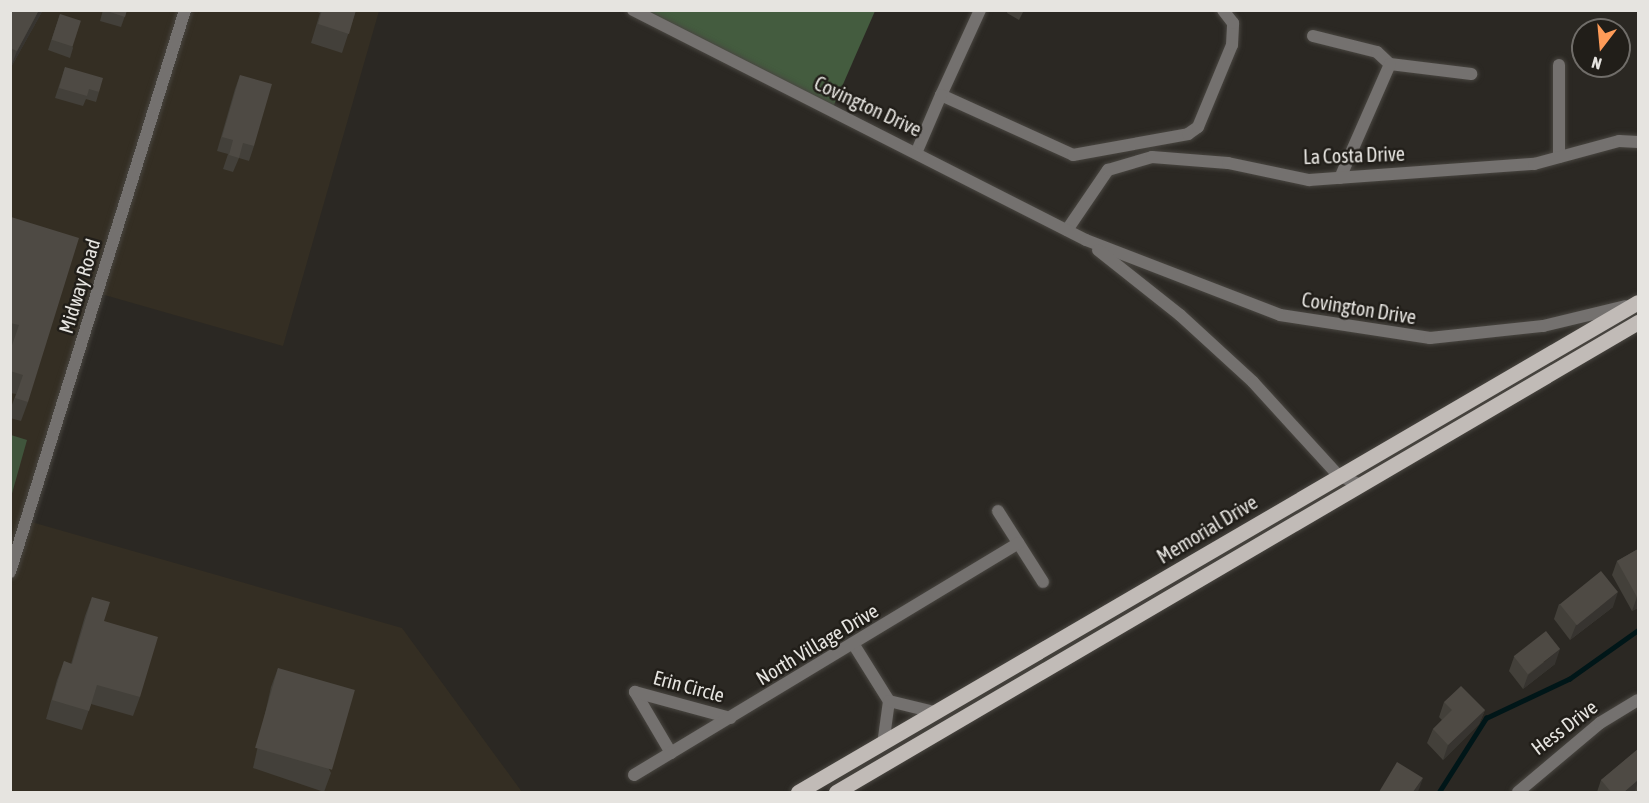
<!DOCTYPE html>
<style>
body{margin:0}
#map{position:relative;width:1649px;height:803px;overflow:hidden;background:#2b2823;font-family:"Asap Condensed",sans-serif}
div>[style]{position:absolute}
.built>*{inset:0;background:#342e23}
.green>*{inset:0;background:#40553c}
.forest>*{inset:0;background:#445c3f}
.stream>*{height:4.5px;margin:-2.25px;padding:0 2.25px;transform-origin:2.25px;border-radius:2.25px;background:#001618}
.roads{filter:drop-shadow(0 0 2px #494641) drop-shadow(0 0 2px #494641)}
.minor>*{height:12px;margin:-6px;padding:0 6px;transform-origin:6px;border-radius:6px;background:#74716f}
.tertiary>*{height:12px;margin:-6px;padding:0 6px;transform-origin:6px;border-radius:6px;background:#74716f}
.primary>*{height:15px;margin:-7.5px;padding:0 7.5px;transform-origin:7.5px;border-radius:7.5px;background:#c1bbb7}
.wall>*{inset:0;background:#43403a}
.shaded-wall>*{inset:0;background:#373430}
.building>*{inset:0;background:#4e4a44;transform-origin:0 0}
span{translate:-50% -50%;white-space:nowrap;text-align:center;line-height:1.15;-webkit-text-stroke:5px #211e19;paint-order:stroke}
.street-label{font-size:20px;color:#e6e4e0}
.frame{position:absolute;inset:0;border:12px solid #e6e4e0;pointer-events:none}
.north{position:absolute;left:1571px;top:18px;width:60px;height:60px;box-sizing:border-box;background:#211e19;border:2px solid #706d69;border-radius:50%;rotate:196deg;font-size:16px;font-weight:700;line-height:24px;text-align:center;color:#e6e4e0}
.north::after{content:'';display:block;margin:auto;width:21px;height:27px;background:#fe9b58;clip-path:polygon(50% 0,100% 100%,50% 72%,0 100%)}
</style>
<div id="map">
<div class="built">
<div style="clip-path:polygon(35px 11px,379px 11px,283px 346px,94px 292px,28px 521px,402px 628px,522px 792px,11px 792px,10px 61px)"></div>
</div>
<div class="green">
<div style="clip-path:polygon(11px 435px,27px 440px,11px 497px,10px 435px)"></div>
</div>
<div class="forest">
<div style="clip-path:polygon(625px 11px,875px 11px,830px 114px)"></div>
</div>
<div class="stream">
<div style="left:1439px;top:792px;width:88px;rotate:-57.6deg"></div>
<div style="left:1486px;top:718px;width:92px;rotate:-25.2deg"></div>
<div style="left:1569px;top:679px;width:85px;rotate:-35.4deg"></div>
</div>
<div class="roads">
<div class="minor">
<div style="left:980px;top:10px;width:94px;rotate:114.6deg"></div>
<div style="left:941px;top:95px;width:145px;rotate:24.4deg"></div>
<div style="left:1073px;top:155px;width:117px;rotate:-10.3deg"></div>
<div style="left:1188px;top:134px;width:12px;rotate:-35deg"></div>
<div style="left:1198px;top:127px;width:89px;rotate:-67.5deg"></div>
<div style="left:1232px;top:45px;width:22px;rotate:-87deg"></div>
<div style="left:1233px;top:23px;width:16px;rotate:-128deg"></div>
<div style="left:1313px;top:36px;width:66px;rotate:14deg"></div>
<div style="left:1377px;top:52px;width:18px;rotate:43deg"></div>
<div style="left:1390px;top:64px;width:82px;rotate:7deg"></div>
<div style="left:1559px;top:65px;width:92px;rotate:90deg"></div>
<div style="left:917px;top:151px;width:61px;rotate:-66.8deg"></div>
<div style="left:1340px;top:178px;width:124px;rotate:-66.3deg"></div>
<div style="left:1067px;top:230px;width:73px;rotate:-55.7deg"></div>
<div style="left:1108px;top:170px;width:46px;rotate:-16.5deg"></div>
<div style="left:1152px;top:157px;width:76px;rotate:4.5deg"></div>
<div style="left:1228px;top:163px;width:83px;rotate:11.9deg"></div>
<div style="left:1309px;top:180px;width:226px;rotate:-4.1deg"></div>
<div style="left:1534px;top:164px;width:88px;rotate:-15.1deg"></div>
<div style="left:1619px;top:141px;width:19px;rotate:3deg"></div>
<div style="left:998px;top:511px;width:84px;rotate:57.6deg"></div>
<div style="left:854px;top:645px;width:66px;rotate:58deg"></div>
<div style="left:889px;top:701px;width:44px;rotate:97.8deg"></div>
<div style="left:889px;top:701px;width:50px;rotate:13.8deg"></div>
<div style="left:671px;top:753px;width:71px;rotate:-120.5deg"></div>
<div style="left:635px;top:692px;width:99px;rotate:15.2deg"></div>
<div style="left:634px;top:775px;width:449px;rotate:-31.1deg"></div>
<div style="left:1518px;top:792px;width:107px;rotate:-40.1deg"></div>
<div style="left:1600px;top:723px;width:44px;rotate:-31.2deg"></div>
</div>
<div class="tertiary">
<div style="left:633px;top:10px;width:508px;rotate:26.92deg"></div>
<div style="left:1086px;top:240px;width:208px;rotate:21.1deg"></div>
<div style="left:1280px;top:315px;width:152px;rotate:8.7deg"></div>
<div style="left:1430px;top:338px;width:114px;rotate:-6.1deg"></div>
<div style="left:1543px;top:326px;width:85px;rotate:-13.5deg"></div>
<div style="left:1098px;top:250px;width:105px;rotate:38.4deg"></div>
<div style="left:1180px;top:315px;width:99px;rotate:42.5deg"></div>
<div style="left:1253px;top:382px;width:126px;rotate:47.6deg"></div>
<div style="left:1338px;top:475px;width:24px;rotate:24deg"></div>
<div style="left:10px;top:572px;width:589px;rotate:-72.7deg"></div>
</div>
<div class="primary">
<div style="left:798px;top:792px;width:972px;rotate:-30.26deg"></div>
<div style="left:836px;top:792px;width:930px;rotate:-30.37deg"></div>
</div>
</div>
<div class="wall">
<div style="clip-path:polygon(10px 10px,43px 10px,10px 69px)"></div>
<div style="clip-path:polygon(103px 10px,127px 10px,121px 27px,100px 21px)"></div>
<div style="clip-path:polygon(313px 10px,356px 10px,342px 53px,311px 43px,320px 13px)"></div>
<div style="clip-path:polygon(1008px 10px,1024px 10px,1019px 20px,1007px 13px)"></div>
<div style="clip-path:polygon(60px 14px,73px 48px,70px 58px,48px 50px)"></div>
<div style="clip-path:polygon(65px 67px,99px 92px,96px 102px,86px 99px,83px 106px,55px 98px)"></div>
<div style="clip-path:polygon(240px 75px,254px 146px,249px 161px,239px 158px,233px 172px,223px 169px,228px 154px,217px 151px,235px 89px)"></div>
<div style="clip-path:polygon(11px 217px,28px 402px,21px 421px,10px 418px,10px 410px,16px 394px,10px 393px,10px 348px,12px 344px,10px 344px)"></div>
<div style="clip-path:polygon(1638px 549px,1638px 608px,1632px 611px,1612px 575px,1617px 561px)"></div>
<div style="clip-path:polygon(92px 597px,104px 621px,140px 697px,133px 716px,91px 704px,82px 730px,46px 719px,57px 680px,64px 661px,71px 664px,85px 616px)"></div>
<div style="clip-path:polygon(1559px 604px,1613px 607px,1570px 640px,1554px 619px)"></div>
<div style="clip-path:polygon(1514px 657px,1555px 664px,1523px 689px,1509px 671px)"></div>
<div style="clip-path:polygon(278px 668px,331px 773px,324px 792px,253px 768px,271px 687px)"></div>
<div style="clip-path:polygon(1444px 702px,1485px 710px,1479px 724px,1443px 760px,1427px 743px,1433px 729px,1442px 720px,1439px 717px)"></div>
<div style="clip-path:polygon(1638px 749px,1638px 792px,1597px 792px,1601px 780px)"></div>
</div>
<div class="shaded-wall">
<div style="clip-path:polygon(39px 10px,43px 10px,10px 69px,17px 51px)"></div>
<div style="clip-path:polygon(1618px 592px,1613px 607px,1570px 640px,1576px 625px)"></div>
<div style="clip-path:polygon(1638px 596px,1638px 608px,1632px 611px,1637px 597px)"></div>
<div style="clip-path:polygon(1560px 649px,1555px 664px,1523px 689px,1528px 675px)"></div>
<div style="clip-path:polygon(1485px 710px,1479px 724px,1443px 760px,1448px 745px)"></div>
<div style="clip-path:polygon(1423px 778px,1418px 792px,1413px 792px)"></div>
<div style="clip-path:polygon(1638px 780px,1635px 792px,1624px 792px)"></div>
</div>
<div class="building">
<div style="clip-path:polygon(10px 10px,39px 10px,17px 51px,10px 48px)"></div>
<div style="clip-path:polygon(104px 10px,127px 10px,125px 17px)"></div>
<div style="clip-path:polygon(322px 10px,356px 10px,349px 34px,318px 24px)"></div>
<div style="left:60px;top:14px;width:22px;height:27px;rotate:18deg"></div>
<div style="clip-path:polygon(65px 67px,103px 78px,99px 92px,89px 89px,87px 96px,59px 88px)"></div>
<div style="clip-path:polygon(240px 75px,272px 84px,254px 146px,243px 143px,239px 158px,229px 155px,233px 140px,222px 137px)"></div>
<div style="clip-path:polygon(11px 217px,79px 238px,28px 402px,15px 398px,23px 375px,10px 371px,10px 351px,19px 325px,10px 323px)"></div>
<div style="clip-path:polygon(1638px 549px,1638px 596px,1637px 597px,1617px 561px)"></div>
<div style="left:1601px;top:571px;width:27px;height:53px;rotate:51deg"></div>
<div style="clip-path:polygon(92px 597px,110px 602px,104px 621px,158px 637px,140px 697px,97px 685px,89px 711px,52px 700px,64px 661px,72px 664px)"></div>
<div style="left:1546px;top:631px;width:23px;height:41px;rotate:52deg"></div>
<div style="left:278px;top:668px;width:80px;height:83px;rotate:16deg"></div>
<div style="clip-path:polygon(1461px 686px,1485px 710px,1448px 745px,1433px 729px,1452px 710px,1444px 702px)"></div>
<div style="clip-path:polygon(1638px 749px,1638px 780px,1624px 792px,1611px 792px,1601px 780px)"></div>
<div style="clip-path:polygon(1397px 762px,1423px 778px,1413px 792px,1379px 792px)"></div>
</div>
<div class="street-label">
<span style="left:868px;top:106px;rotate:25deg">Covington Drive</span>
<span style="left:1354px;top:155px;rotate:-2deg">La Costa Drive</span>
<span style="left:79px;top:286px;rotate:-73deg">Midway Road</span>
<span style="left:1359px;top:308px;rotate:9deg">Covington Drive</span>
<span style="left:1207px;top:529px;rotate:-31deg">Memorial Drive</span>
<span style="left:817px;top:644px;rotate:-31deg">North Village Drive</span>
<span style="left:689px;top:686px;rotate:15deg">Erin Circle</span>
<span style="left:1564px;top:727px;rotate:-37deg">Hess Drive</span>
</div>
<div class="frame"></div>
<div class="north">N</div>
</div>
